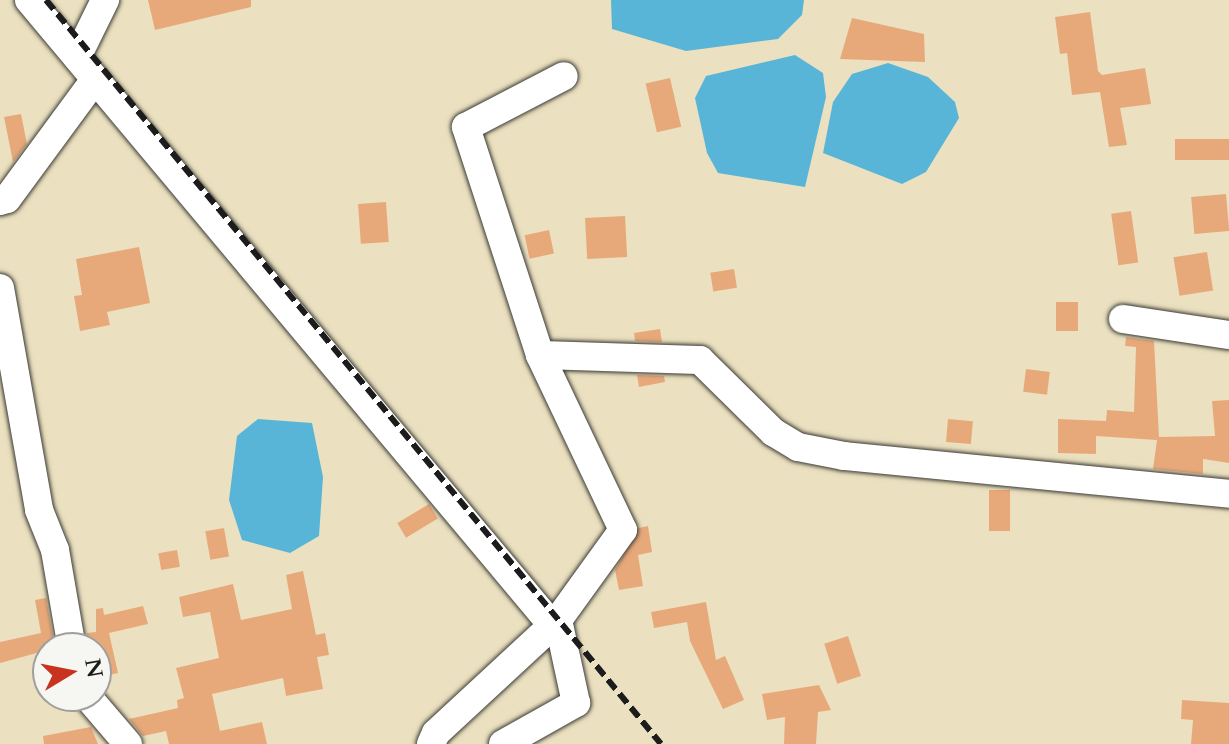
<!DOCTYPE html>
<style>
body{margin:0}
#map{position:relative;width:1229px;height:744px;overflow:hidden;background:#ebe1c0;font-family:Cardo,serif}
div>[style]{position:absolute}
.water>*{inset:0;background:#59b5d7}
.building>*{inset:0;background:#e8a97a;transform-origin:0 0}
.roads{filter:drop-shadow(0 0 2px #3b3a35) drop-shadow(0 0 2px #3b3a35)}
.minor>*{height:28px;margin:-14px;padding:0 14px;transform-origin:14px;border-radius:14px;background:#fff}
.rail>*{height:6px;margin-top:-3px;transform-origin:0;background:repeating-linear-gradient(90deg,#1c1c1c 0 12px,transparent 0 18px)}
span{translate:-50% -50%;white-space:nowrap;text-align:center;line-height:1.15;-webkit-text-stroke:7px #f6f6f2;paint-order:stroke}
.north{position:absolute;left:32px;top:632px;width:80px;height:80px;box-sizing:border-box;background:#f6f6f2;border:2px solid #9f9f9c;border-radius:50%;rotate:80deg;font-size:22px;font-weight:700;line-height:32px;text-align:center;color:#1c1c1c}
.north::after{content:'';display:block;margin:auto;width:28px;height:36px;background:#c8321e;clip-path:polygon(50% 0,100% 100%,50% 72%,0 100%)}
</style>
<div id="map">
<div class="water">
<div style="clip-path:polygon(611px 0,804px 0,802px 15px,778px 39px,686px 51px,612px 29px)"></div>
<div style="clip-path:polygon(795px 55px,823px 73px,826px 97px,805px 187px,718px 173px,707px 153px,695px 98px,706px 76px)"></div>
<div style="clip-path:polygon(888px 63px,928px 77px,955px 102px,959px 118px,926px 172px,902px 184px,823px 153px,833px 102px,852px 74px)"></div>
<div style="clip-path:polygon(258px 419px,312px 423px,323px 477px,319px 536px,290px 553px,242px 540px,229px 500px,237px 436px)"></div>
</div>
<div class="building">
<div style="clip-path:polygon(148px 0,251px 0,251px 7px,155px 30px)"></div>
<div style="clip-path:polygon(1090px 12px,1098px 71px,1102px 75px,1145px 68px,1151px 104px,1120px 108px,1127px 145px,1109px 147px,1100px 92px,1072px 95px,1067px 53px,1060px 54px,1055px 17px)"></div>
<div style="clip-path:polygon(852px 18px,924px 34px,925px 62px,840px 59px)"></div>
<div style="left:670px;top:78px;width:50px;height:25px;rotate:77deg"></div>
<div style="clip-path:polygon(21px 114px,27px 144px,13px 162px,4px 117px)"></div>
<div style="left:1229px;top:139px;width:21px;height:54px;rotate:90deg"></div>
<div style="left:1226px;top:194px;width:37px;height:35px;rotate:85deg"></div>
<div style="left:386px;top:202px;width:40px;height:28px;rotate:86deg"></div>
<div style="left:1131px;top:211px;width:52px;height:20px;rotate:82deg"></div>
<div style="left:625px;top:216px;width:41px;height:40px;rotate:87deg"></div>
<div style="left:549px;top:230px;width:24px;height:25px;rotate:78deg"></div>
<div style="clip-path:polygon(139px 247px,150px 303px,107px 312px,110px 325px,80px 331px,74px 296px,82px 295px,76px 259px)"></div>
<div style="left:1207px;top:252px;width:39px;height:34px;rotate:81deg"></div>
<div style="left:734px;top:269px;width:19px;height:24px;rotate:81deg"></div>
<div style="left:1056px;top:302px;width:22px;height:29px"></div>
<div style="clip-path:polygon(660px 329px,662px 342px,635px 341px,634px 333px)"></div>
<div style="clip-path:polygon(1126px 337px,1154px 341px,1159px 437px,1215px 436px,1212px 401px,1229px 400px,1229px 463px,1203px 459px,1203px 474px,1153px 469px,1157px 440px,1096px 436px,1096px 454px,1058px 453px,1058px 419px,1106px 421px,1107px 410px,1134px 412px,1136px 347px,1125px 346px)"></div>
<div style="left:1026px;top:369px;width:24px;height:23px;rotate:7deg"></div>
<div style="clip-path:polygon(637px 375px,664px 376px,665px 382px,639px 387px)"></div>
<div style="left:948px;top:419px;width:25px;height:23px;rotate:5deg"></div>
<div style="left:989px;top:490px;width:21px;height:41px"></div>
<div style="left:429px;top:504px;width:17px;height:37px;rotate:59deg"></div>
<div style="clip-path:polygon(648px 526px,652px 552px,638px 555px,643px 586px,619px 590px,615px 570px,639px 528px)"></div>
<div style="left:224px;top:528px;width:29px;height:19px;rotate:80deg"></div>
<div style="left:177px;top:550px;width:17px;height:19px;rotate:80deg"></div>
<div style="clip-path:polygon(303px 571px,316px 635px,325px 633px,329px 655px,317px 657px,323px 689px,286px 696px,283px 678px,212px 694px,220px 731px,262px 722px,267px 744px,169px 744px,166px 731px,143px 736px,129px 719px,178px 708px,177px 700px,184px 698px,176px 668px,219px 658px,210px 612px,183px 617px,179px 597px,233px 584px,241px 620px,292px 609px,286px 575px)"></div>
<div style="clip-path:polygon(46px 598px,55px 648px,0 663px,0 642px,41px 633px,35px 600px)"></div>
<div style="clip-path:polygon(706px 602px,716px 660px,725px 656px,744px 700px,723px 709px,690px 641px,687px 622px,654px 628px,651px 612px)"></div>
<div style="clip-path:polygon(143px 606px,148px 624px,109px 633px,118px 673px,96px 678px,96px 648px,89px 648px,87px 633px,96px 632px,96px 609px,103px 608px,104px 615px)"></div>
<div style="left:848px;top:636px;width:42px;height:25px;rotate:72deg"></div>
<div style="clip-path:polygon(819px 685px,831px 710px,818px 712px,816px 744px,784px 744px,785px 717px,767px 720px,762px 694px)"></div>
<div style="clip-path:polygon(1182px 700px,1229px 703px,1229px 744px,1191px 744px,1193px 720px,1181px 719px)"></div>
<div style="clip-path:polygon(91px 727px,98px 744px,44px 744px,43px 736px)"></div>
</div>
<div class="roads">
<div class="minor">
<div style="left:29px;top:0;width:815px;rotate:50.08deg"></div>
<div style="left:77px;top:57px;width:64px;rotate:-63.8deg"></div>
<div style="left:0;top:201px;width:7px;rotate:-16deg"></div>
<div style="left:7px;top:199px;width:149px;rotate:-53.7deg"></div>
<div style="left:0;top:288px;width:225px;rotate:80deg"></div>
<div style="left:39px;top:510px;width:43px;rotate:68.2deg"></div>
<div style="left:55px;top:550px;width:99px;rotate:80.2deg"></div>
<div style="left:1123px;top:319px;width:107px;rotate:8.6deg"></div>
<div style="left:540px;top:355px;width:160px;rotate:1.8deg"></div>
<div style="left:700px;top:360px;width:103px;rotate:44.6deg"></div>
<div style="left:773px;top:432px;width:29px;rotate:31deg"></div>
<div style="left:798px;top:447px;width:47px;rotate:11.1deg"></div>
<div style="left:844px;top:456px;width:387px;rotate:5.6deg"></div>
<div style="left:87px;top:696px;width:63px;rotate:49.5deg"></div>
<div style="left:431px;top:744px;width:12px;rotate:-66deg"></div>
<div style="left:436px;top:733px;width:166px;rotate:-42.8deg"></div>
<div style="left:558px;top:620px;width:111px;rotate:-54.2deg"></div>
<div style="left:623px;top:530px;width:194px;rotate:-115.4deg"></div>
<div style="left:540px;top:355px;width:240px;rotate:-108deg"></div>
<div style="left:466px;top:127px;width:110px;rotate:-27.5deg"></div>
<div style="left:503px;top:744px;width:84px;rotate:-29.3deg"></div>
<div style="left:576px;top:703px;width:85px;rotate:-102.2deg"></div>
</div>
</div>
<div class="rail">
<div style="left:46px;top:0;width:965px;rotate:50.42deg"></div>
</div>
<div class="north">N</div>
</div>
